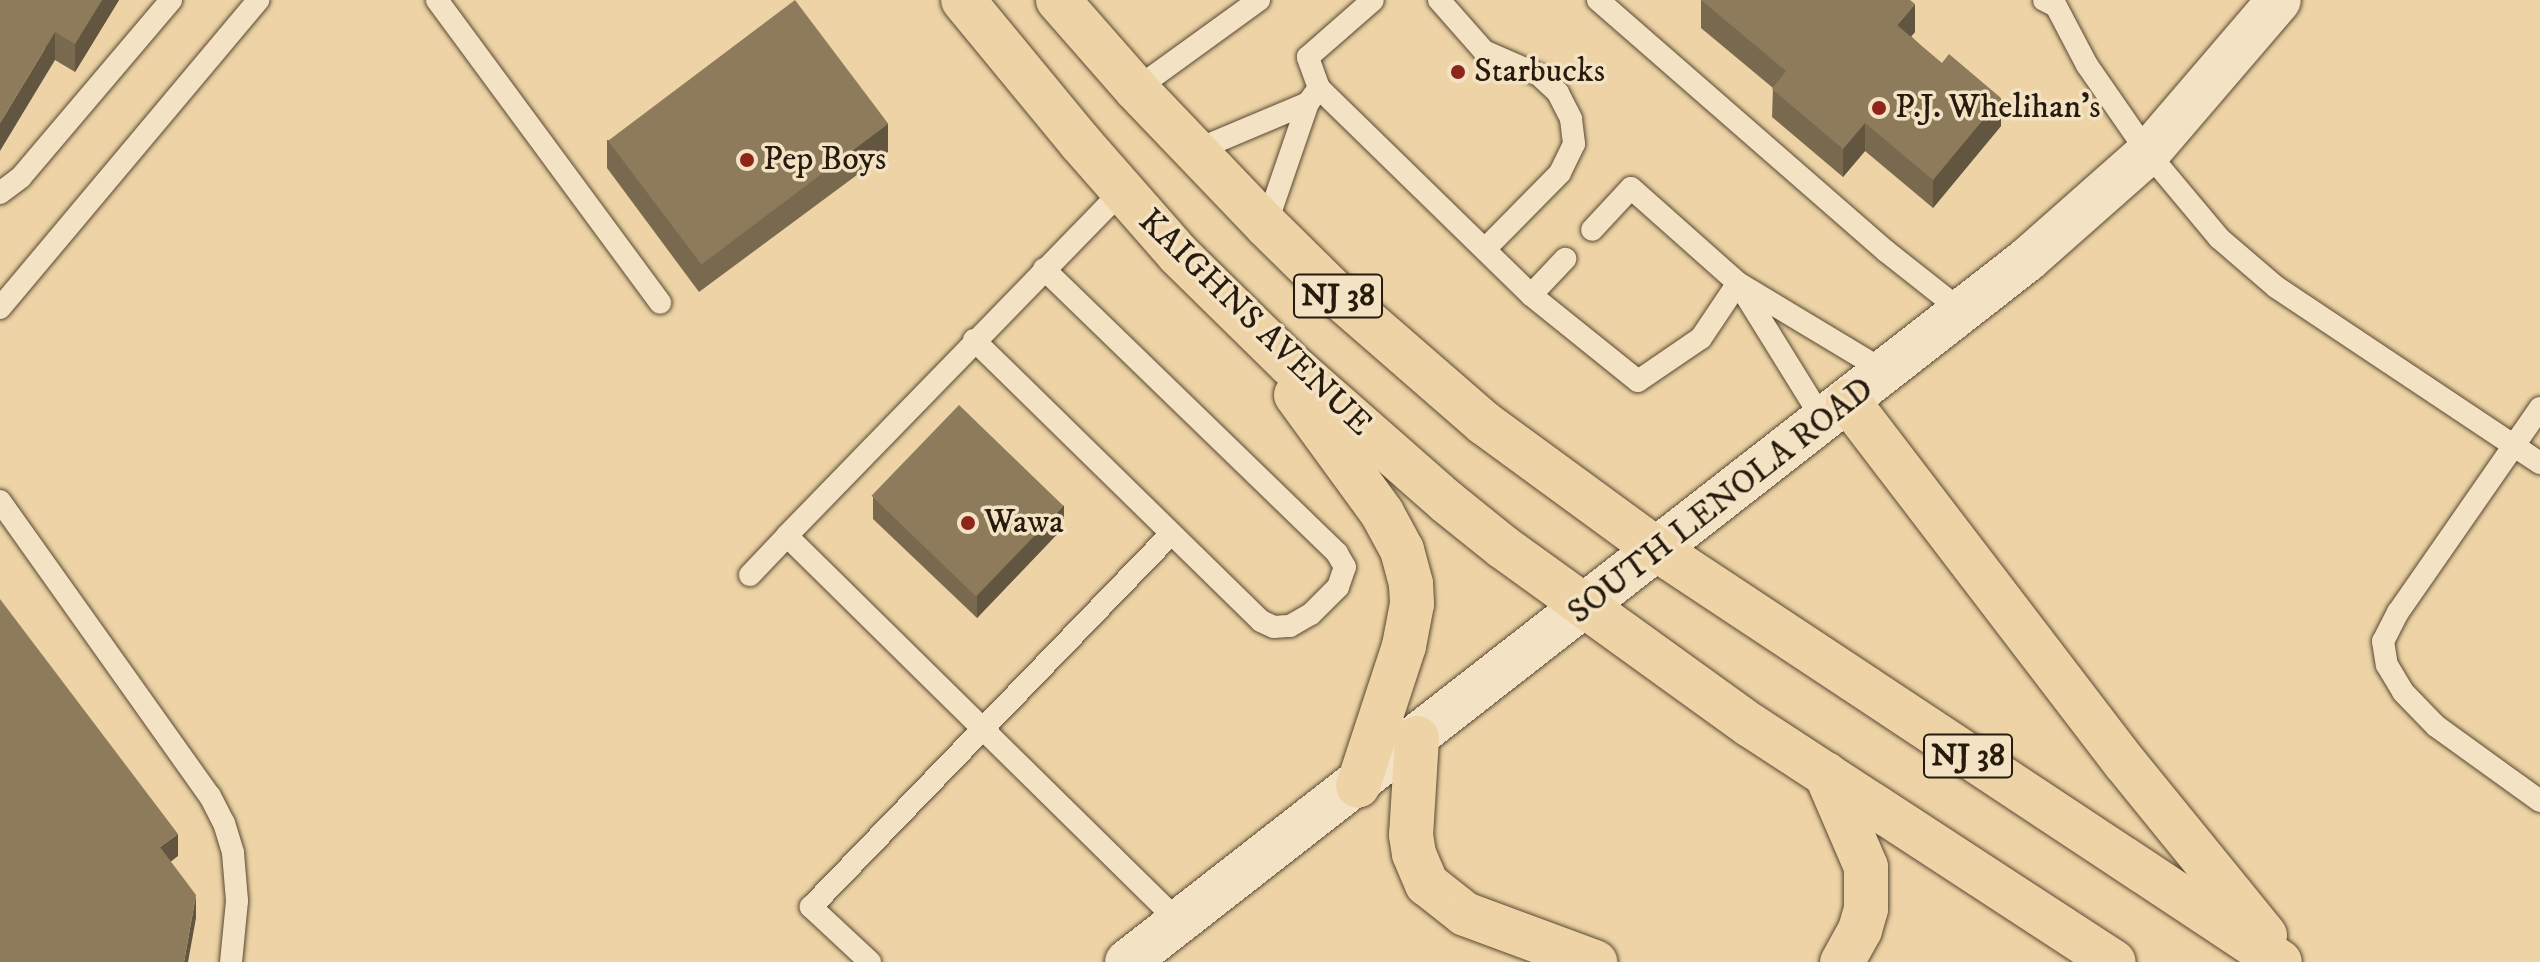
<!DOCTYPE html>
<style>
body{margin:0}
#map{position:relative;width:2540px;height:962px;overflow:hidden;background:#edd3a5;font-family:"IM FELL DW Pica",serif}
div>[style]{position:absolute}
.roads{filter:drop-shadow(0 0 2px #584932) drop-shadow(0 0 2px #584932)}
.service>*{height:22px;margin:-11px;padding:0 11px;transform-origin:11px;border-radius:11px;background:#f3e2c4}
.tertiary>*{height:44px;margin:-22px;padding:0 22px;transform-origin:22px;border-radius:22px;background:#f3e2c4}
.trunk>*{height:44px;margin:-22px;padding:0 22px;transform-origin:22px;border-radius:22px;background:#edd3a5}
.wall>*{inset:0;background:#796a4f}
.shaded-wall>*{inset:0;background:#635640;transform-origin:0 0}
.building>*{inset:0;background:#8d7b5c;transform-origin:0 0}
.dots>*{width:22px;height:22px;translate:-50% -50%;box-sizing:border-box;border:4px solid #f3e2c4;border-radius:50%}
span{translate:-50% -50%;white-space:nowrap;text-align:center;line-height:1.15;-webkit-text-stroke:7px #f3e2c4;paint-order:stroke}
.shield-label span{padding:2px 6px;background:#f3e2c4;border:2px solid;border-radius:6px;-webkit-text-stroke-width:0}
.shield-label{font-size:32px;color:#261b0c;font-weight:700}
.poi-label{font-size:34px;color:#261b0c}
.left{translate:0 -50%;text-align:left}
.street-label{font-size:34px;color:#261b0c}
</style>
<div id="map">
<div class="roads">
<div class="service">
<div style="left:437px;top:0;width:376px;rotate:53.6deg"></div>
<div style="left:1439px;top:0;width:68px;rotate:48.6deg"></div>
<div style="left:1484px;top:51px;width:60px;rotate:23.6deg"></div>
<div style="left:1539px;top:75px;width:26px;rotate:43deg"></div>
<div style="left:1558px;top:93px;width:29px;rotate:63deg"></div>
<div style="left:1571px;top:119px;width:25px;rotate:83deg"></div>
<div style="left:1574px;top:144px;width:32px;rotate:116deg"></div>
<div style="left:1560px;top:173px;width:107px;rotate:134.6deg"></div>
<div style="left:1598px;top:0;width:383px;rotate:41.1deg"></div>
<div style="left:1887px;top:252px;width:97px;rotate:38.3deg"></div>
<div style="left:2044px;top:0;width:13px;rotate:27deg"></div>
<div style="left:2056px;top:6px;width:67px;rotate:62.3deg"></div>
<div style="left:2087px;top:65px;width:107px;rotate:55.3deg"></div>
<div style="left:2148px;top:153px;width:111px;rotate:50.1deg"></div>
<div style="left:2219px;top:238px;width:75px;rotate:40.7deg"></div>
<div style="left:2276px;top:287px;width:317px;rotate:33.7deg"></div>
<div style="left:1319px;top:88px;width:33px;rotate:-110deg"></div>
<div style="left:1308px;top:57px;width:86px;rotate:-41.2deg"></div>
<div style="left:1136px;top:89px;width:152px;rotate:-35.9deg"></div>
<div style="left:1308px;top:103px;width:19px;rotate:-54deg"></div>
<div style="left:1319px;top:88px;width:296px;rotate:44.3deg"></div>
<div style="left:1531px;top:295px;width:137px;rotate:38.8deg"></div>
<div style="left:1638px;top:381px;width:76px;rotate:-34.3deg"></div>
<div style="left:1701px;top:338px;width:66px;rotate:-56.1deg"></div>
<div style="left:1738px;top:283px;width:143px;rotate:-138.4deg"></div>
<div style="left:1631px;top:188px;width:57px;rotate:132.9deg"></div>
<div style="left:1194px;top:151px;width:124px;rotate:-22.8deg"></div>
<div style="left:1308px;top:103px;width:129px;rotate:109deg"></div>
<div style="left:1122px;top:191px;width:481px;rotate:134.2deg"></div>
<div style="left:787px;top:536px;width:550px;rotate:44.56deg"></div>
<div style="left:0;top:193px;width:26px;rotate:-37deg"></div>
<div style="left:21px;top:177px;width:232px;rotate:-49.7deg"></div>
<div style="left:1531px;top:295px;width:50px;rotate:-46.6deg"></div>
<div style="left:0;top:308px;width:402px;rotate:-50deg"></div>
<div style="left:974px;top:340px;width:402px;rotate:44.4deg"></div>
<div style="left:1261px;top:621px;width:14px;rotate:25deg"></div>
<div style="left:1274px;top:627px;width:16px;rotate:-4deg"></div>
<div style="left:1290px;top:626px;width:24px;rotate:-30deg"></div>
<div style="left:1311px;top:614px;width:38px;rotate:-45deg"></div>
<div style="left:1338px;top:587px;width:21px;rotate:-71deg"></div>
<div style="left:1345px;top:567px;width:16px;rotate:-120deg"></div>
<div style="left:1337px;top:553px;width:408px;rotate:-135.9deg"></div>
<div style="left:2540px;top:408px;width:249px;rotate:124.8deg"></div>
<div style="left:2398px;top:612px;width:33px;rotate:117deg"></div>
<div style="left:2383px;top:641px;width:24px;rotate:81deg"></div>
<div style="left:2387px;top:665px;width:31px;rotate:59deg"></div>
<div style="left:2403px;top:692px;width:47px;rotate:45.9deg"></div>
<div style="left:2436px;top:726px;width:128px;rotate:35.8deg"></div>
<div style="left:1823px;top:420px;width:161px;rotate:-121.8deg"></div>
<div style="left:1738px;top:283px;width:173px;rotate:31deg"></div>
<div style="left:0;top:501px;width:362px;rotate:54.6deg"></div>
<div style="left:210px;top:796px;width:30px;rotate:63deg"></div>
<div style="left:224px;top:823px;width:31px;rotate:73deg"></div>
<div style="left:233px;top:853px;width:48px;rotate:85.2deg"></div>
<div style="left:237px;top:901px;width:61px;rotate:95.6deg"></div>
<div style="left:750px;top:575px;width:54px;rotate:-46.5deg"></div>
<div style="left:870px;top:962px;width:81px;rotate:-137deg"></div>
<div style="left:811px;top:907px;width:518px;rotate:-46.02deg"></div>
</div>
<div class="tertiary">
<div style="left:1127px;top:962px;width:1143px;rotate:-37.96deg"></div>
<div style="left:2028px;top:259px;width:160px;rotate:-41.5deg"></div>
<div style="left:2148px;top:153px;width:201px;rotate:-49.4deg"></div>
</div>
<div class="trunk">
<div style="left:963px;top:0;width:184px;rotate:50.5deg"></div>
<div style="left:1080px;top:142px;width:149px;rotate:48.8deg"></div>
<div style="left:1178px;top:254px;width:157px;rotate:44.5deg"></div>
<div style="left:1290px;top:364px;width:209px;rotate:41.3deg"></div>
<div style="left:1447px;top:502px;width:72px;rotate:38.8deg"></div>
<div style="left:1503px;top:547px;width:304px;rotate:35.8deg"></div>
<div style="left:1750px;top:725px;width:434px;rotate:33.1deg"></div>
<div style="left:1058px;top:0;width:118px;rotate:48.8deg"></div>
<div style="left:1136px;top:89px;width:188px;rotate:46.3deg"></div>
<div style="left:1266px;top:225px;width:101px;rotate:44.6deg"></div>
<div style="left:1338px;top:296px;width:194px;rotate:41deg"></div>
<div style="left:1484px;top:423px;width:213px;rotate:36.2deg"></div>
<div style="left:1656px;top:549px;width:748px;rotate:33.5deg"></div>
<div style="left:1296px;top:395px;width:146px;rotate:53.9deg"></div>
<div style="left:1382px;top:513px;width:42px;rotate:61.6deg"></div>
<div style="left:1402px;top:550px;width:35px;rotate:75deg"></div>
<div style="left:1411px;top:584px;width:20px;rotate:87deg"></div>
<div style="left:1412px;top:604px;width:43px;rotate:100.8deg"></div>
<div style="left:1404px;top:646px;width:147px;rotate:108.2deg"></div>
<div style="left:1848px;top:401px;width:456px;rotate:52.6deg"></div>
<div style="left:2125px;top:763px;width:222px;rotate:50.9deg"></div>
<div style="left:1417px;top:738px;width:97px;rotate:93.5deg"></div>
<div style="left:1411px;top:835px;width:19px;rotate:81deg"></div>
<div style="left:1414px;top:854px;width:33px;rotate:67deg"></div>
<div style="left:1427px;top:884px;width:48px;rotate:38.3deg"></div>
<div style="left:1465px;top:914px;width:139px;rotate:20.3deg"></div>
<div style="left:1826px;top:774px;width:101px;rotate:66.7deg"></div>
<div style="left:1866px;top:867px;width:42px;rotate:90deg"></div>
<div style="left:1866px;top:909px;width:22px;rotate:106deg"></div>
<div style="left:1860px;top:930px;width:37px;rotate:119deg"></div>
</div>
</div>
<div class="wall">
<div style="clip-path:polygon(0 0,119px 0,75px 72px,55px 60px)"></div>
<div style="clip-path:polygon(1701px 0,1915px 32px,1911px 36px,2001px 126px,1933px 208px,1865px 151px,1843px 177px,1772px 117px,1773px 88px,1701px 28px)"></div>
<div style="clip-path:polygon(607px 140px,888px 152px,699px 292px,607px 168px)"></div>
<div style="clip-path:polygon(873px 497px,1064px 527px,977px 618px,873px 519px)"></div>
</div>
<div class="shaded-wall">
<div style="clip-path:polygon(102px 0,119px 0,75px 72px,75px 44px)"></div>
<div style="clip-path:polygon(1915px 4px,1915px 32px,1897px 53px,1897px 25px)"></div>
<div style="clip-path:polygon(55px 32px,55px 60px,0 151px,0 123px)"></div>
<div style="clip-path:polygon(2001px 98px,2001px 126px,1933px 208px,1933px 180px)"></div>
<div style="clip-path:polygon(1865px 123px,1865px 151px,1843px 177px,1843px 149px)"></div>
<div style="left:888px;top:124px;width:28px;height:235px;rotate:90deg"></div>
<div style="clip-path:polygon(1064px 505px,1064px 527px,977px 618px,977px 596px)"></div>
<div style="clip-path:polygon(178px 834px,178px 856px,160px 870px,160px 847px)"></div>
<div style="clip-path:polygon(196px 895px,196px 918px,188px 962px,184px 962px)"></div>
</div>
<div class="building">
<div style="clip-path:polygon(0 0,102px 0,75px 44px,55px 32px,0 123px)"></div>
<div style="left:795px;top:0;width:155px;height:234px;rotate:53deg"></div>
<div style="clip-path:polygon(1701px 0,1910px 0,1915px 4px,1897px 25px,1942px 63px,1949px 54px,2001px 98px,1933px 180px,1865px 123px,1843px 149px,1772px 89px,1786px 71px)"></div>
<div style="left:959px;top:405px;width:145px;height:126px;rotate:44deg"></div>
<div style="clip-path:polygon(0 599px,178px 834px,160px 847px,196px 895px,184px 962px,0 962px)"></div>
</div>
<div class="dots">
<div style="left:1458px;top:72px;background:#8f2418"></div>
<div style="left:1879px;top:108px;background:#8f2418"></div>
<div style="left:747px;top:160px;background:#8f2418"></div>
<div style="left:968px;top:523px;background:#8f2418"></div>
</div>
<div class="shield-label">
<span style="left:1338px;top:296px">NJ 38</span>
<span style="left:1968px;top:756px">NJ 38</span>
</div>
<div class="poi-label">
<span class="left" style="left:1474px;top:72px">Starbucks</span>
<span class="left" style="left:1895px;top:108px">P.J. Whelihan's</span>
<span class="left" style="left:763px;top:160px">Pep Boys</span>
<span class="left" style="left:984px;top:523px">Wawa</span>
</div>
<div class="street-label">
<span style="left:1255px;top:323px;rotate:44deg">KAIGHNS AVENUE</span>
<span style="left:1721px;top:501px;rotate:-38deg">SOUTH LENOLA ROAD</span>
</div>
</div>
